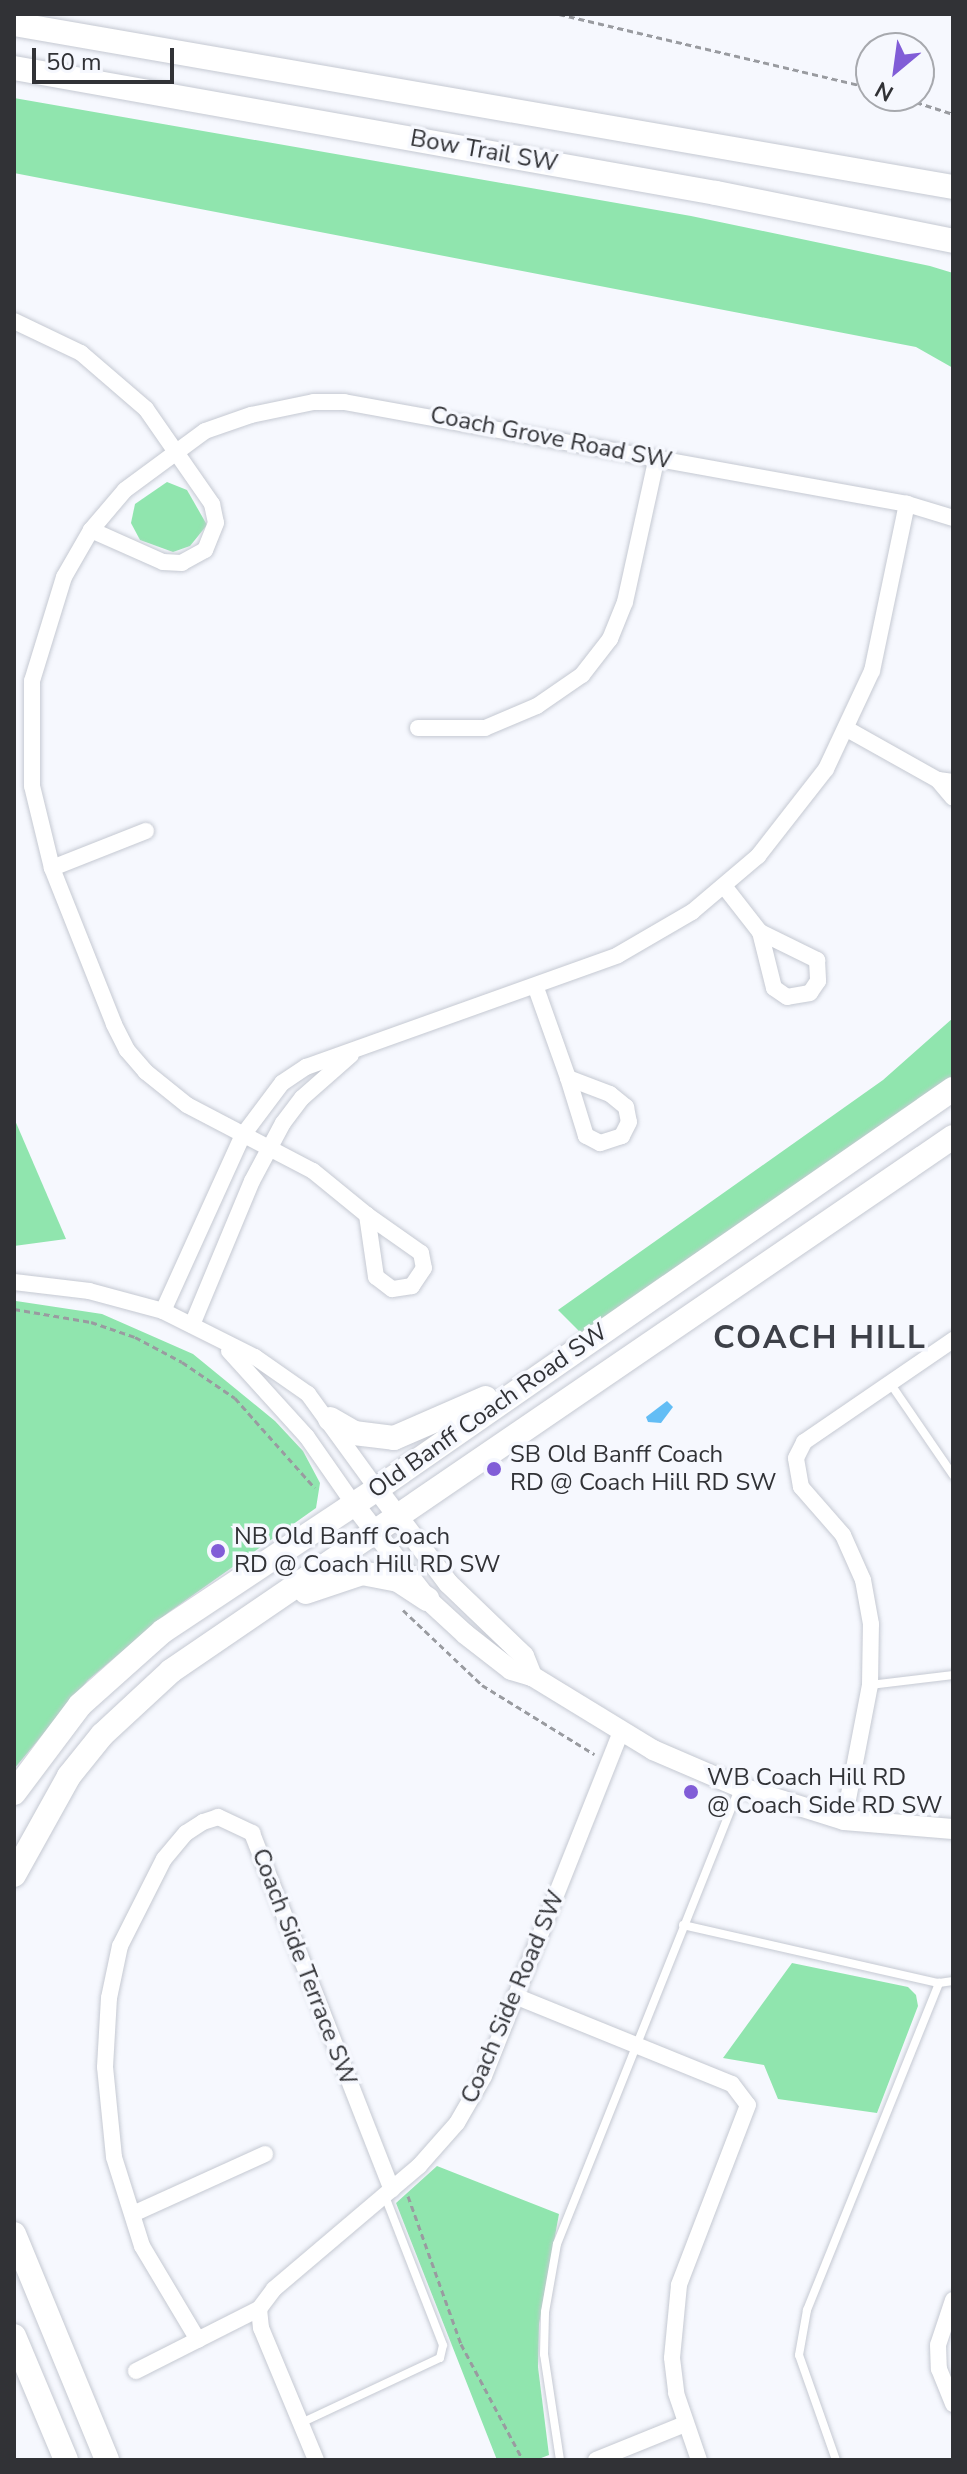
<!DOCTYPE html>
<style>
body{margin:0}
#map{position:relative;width:967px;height:2474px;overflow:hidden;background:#f6f8fe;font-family:"Nunito Sans",sans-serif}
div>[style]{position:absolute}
.green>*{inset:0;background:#90e5ae}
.water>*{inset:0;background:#63bdf5}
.path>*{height:3px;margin-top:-1.5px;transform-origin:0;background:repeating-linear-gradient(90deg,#999ba0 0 6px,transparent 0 10px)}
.roads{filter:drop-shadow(0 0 2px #c5c9d2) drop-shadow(0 0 2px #c5c9d2)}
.service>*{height:8px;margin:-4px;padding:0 4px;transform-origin:4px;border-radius:4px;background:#fff}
.minor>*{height:16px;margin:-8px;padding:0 8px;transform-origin:8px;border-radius:8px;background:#fff}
.tertiary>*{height:20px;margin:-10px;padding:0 10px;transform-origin:10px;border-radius:10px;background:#fff}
.secondary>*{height:24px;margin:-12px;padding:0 12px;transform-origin:12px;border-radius:12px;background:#fff}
.dots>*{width:22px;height:22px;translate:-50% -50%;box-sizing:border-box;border:4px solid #f6f8fe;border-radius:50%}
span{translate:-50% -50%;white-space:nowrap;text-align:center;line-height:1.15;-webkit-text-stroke:7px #f6f8fe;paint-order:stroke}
.street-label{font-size:24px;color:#313236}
.poi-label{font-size:24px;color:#313236}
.left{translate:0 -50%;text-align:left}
.district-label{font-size:32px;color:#3d4048;font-weight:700;letter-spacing:2px}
.frame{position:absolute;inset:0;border:16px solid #313236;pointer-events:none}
.north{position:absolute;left:855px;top:32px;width:80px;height:80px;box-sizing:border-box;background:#f6f8fe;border:2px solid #a7a9ae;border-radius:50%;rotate:209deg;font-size:22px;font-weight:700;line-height:32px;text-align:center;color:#313236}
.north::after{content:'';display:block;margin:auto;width:28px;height:36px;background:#815dd7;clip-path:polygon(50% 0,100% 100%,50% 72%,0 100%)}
.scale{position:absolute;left:32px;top:48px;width:142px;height:36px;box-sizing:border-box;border:4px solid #313236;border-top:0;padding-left:10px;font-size:24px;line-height:28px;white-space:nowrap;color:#313236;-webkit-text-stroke:6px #f6f8fe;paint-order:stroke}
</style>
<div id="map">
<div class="green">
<div style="clip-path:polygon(14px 98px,691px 216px,930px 266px,953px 273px,953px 368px,916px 347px,14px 173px)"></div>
<div style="clip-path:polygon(167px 482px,187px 490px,207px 525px,190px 546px,173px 552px,140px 540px,131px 523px,135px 504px)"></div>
<div style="clip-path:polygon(953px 1018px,953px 1080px,582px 1334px,558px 1310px,883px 1080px)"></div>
<div style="clip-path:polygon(14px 1118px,66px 1239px,14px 1246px)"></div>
<div style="clip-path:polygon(16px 1301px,102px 1314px,193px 1354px,275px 1421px,303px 1451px,320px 1483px,316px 1508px,169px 1612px,88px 1680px,14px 1769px)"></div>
<div style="clip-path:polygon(792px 1963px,908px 1987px,916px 1995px,918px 2006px,877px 2113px,778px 2099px,764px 2065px,723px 2058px)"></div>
<div style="clip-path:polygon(437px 2166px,559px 2214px,539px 2324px,538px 2367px,549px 2455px,536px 2460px,497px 2460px,396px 2203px)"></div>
</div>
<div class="water">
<div style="clip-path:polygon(667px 1401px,673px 1407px,661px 1423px,648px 1422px,646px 1417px)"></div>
</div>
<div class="path">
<div style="left:559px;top:14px;width:321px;rotate:13.3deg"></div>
<div style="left:897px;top:96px;width:59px;rotate:17.8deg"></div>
<div style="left:14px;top:1309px;width:78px;rotate:9.6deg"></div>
<div style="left:91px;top:1322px;width:46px;rotate:18.8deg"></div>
<div style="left:135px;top:1337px;width:53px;rotate:28deg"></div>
<div style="left:182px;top:1362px;width:64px;rotate:34.2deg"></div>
<div style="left:235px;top:1398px;width:120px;rotate:48.4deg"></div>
<div style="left:403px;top:1610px;width:109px;rotate:43.5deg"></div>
<div style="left:482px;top:1685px;width:132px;rotate:31.6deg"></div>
<div style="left:408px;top:2196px;width:157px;rotate:70.3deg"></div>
<div style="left:461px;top:2344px;width:132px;rotate:61.9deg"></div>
</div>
<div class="roads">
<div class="service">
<div style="left:890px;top:1383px;width:112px;rotate:55.6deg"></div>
<div style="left:870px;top:1685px;width:84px;rotate:-6.9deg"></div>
<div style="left:683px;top:1925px;width:262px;rotate:12.8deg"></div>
<div style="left:939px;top:1983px;width:14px;rotate:-8deg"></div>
<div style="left:301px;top:2423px;width:153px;rotate:-25.1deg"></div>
<div style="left:440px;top:2358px;width:13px;rotate:-77deg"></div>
<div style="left:443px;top:2345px;width:160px;rotate:-111.3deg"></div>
<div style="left:560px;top:2460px;width:107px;rotate:-98.6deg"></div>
<div style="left:544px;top:2354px;width:42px;rotate:-88.6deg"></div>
<div style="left:545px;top:2312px;width:69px;rotate:-80deg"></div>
<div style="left:557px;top:2244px;width:491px;rotate:-68.2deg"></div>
<div style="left:836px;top:2460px;width:111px;rotate:-109.4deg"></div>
<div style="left:799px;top:2355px;width:46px;rotate:-79.9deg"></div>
<div style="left:807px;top:2310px;width:353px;rotate:-68deg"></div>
</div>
<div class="minor">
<div style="left:14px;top:321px;width:74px;rotate:25.5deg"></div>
<div style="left:81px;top:353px;width:86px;rotate:40.7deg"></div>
<div style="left:146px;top:409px;width:116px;rotate:55.2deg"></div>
<div style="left:212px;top:504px;width:19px;rotate:78deg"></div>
<div style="left:216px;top:523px;width:29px;rotate:112deg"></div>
<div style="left:205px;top:550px;width:26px;rotate:151deg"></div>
<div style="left:182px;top:563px;width:19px;rotate:-177deg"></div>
<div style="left:163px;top:562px;width:79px;rotate:-156deg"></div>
<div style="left:418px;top:728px;width:67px"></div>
<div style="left:485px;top:728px;width:56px;rotate:-22.9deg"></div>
<div style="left:537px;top:706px;width:55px;rotate:-34.6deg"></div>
<div style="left:582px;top:675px;width:46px;rotate:-52.1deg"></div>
<div style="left:610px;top:639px;width:40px;rotate:-68deg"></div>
<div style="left:625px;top:602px;width:148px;rotate:-77.6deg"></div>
<div style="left:847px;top:729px;width:104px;rotate:29.3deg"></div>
<div style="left:953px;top:782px;width:15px;rotate:-172deg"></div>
<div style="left:938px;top:780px;width:23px;rotate:50deg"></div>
<div style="left:52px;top:868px;width:101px;rotate:-21.5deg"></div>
<div style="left:724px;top:886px;width:58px;rotate:52deg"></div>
<div style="left:760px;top:932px;width:64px;rotate:26.2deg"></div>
<div style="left:817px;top:960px;width:21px;rotate:87deg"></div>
<div style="left:818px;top:981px;width:14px;rotate:124deg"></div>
<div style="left:810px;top:993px;width:23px;rotate:170deg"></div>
<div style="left:787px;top:997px;width:16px;rotate:-145deg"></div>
<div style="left:774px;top:988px;width:58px;rotate:-104deg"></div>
<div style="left:536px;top:988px;width:96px;rotate:70.4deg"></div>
<div style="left:568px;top:1078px;width:45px;rotate:20.9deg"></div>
<div style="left:610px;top:1094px;width:21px;rotate:39deg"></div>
<div style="left:626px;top:1107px;width:15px;rotate:79deg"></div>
<div style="left:629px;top:1122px;width:16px;rotate:117deg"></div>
<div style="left:622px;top:1136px;width:23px;rotate:162deg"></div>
<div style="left:600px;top:1143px;width:16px;rotate:-153deg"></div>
<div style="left:586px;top:1136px;width:61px;rotate:-107.2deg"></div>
<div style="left:367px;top:1215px;width:70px;rotate:-140.8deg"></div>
<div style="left:313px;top:1171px;width:142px;rotate:-152.4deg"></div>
<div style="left:187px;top:1105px;width:53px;rotate:-141.2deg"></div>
<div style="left:146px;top:1072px;width:29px;rotate:-131deg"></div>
<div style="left:127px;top:1050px;width:29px;rotate:-117deg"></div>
<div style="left:114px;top:1024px;width:168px;rotate:-111.7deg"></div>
<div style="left:52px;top:868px;width:84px;rotate:-103.7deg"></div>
<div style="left:32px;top:786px;width:105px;rotate:-90deg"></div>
<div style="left:32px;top:681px;width:109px;rotate:-72.9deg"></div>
<div style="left:64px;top:577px;width:54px;rotate:-60.1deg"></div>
<div style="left:91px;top:530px;width:52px;rotate:-49.6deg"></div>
<div style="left:125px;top:490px;width:99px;rotate:-36.4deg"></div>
<div style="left:205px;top:431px;width:49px;rotate:-19.2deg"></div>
<div style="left:251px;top:415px;width:64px;rotate:-11.7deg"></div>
<div style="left:314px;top:402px;width:30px"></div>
<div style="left:344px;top:402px;width:572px;rotate:10.27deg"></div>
<div style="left:907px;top:504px;width:48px;rotate:16.9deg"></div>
<div style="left:367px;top:1215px;width:66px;rotate:35.1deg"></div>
<div style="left:421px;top:1253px;width:15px;rotate:79deg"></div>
<div style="left:424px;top:1268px;width:22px;rotate:124deg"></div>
<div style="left:412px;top:1286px;width:20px;rotate:171deg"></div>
<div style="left:392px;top:1289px;width:20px;rotate:-143deg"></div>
<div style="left:376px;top:1277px;width:63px;rotate:-98.3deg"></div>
<div style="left:14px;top:1282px;width:76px;rotate:6.8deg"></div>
<div style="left:89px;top:1291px;width:77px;rotate:15.1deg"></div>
<div style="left:163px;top:1311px;width:103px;rotate:26.6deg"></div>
<div style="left:255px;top:1357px;width:65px;rotate:34.9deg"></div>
<div style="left:308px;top:1394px;width:117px;rotate:54deg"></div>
<div style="left:163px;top:1311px;width:193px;rotate:-65.6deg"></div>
<div style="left:243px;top:1135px;width:65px;rotate:-53.1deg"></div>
<div style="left:282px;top:1083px;width:29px;rotate:-34deg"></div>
<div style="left:306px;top:1067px;width:331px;rotate:-19.7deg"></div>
<div style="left:618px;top:955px;width:86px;rotate:-30.2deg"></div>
<div style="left:692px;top:912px;width:87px;rotate:-40.3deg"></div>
<div style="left:758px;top:856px;width:110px;rotate:-52deg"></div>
<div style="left:826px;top:769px;width:108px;rotate:-64.9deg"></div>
<div style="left:872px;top:671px;width:171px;rotate:-78.2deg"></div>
<div style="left:192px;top:1325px;width:156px;rotate:-67.4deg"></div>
<div style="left:252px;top:1181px;width:66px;rotate:-61.9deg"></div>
<div style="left:283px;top:1123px;width:31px;rotate:-53deg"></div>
<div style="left:302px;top:1098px;width:65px;rotate:-41.3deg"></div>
<div style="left:229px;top:1351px;width:116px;rotate:47.8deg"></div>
<div style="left:307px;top:1437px;width:80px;rotate:55.1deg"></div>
<div style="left:844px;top:1820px;width:137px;rotate:-79.1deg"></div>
<div style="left:870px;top:1685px;width:61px;rotate:-89.1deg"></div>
<div style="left:871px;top:1624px;width:45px;rotate:-100.3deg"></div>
<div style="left:863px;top:1580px;width:49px;rotate:-114deg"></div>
<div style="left:843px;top:1535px;width:64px;rotate:-131.2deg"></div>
<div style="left:801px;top:1487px;width:29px;rotate:-100deg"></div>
<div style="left:796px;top:1458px;width:18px;rotate:-63deg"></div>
<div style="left:804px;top:1442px;width:181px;rotate:-34.4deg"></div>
<div style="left:515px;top:1996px;width:234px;rotate:22.1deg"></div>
<div style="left:732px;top:2084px;width:26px;rotate:53deg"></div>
<div style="left:748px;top:2105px;width:193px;rotate:111deg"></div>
<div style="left:679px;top:2285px;width:73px;rotate:95.5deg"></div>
<div style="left:672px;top:2358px;width:35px;rotate:83deg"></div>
<div style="left:676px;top:2393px;width:71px;rotate:71.1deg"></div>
<div style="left:133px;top:2214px;width:145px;rotate:-24.4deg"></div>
<div style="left:953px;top:2300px;width:47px;rotate:108.4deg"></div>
<div style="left:938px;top:2345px;width:24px;rotate:88deg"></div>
<div style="left:939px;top:2369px;width:38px;rotate:68deg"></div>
<div style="left:198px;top:2340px;width:109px;rotate:-120.8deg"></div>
<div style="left:142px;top:2246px;width:93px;rotate:-107.5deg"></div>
<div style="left:114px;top:2157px;width:90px;rotate:-95.7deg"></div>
<div style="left:105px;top:2067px;width:69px;rotate:-86.7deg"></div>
<div style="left:109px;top:1998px;width:53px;rotate:-78.1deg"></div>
<div style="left:120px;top:1946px;width:97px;rotate:-63.2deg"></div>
<div style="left:164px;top:1859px;width:34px;rotate:-50deg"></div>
<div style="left:186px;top:1833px;width:20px;rotate:-33deg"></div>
<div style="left:203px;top:1822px;width:16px;rotate:-18deg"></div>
<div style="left:218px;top:1817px;width:38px;rotate:25deg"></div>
<div style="left:252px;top:1833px;width:383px;rotate:68.6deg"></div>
<div style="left:136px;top:2371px;width:138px;rotate:-26.8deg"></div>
<div style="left:316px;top:2460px;width:143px;rotate:-112.6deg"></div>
<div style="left:261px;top:2328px;width:19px;rotate:-96deg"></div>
<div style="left:259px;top:2309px;width:25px;rotate:-53deg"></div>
<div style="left:274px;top:2289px;width:190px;rotate:-40.3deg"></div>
<div style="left:419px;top:2166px;width:57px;rotate:-48.5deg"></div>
<div style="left:457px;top:2123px;width:54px;rotate:-60.1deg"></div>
<div style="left:484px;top:2076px;width:370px;rotate:-68.3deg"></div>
<div style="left:596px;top:2460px;width:96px;rotate:-22deg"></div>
</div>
<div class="tertiary">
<div style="left:377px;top:1489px;width:118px;rotate:52.9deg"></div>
<div style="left:448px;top:1583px;width:105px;rotate:43.8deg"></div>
<div style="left:524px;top:1656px;width:22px;rotate:68deg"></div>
<div style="left:353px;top:1503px;width:121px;rotate:52.4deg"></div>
<div style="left:427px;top:1599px;width:52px;rotate:42.6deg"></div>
<div style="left:465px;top:1634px;width:58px;rotate:38deg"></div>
<div style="left:511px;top:1670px;width:22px;rotate:16deg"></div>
<div style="left:532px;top:1676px;width:142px;rotate:31.4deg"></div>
<div style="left:653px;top:1750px;width:94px;rotate:23.3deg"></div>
<div style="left:739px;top:1787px;width:110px;rotate:17.4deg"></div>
<div style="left:844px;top:1820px;width:109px;rotate:4.7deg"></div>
</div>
<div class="secondary">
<div style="left:14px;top:24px;width:953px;rotate:9.85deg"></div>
<div style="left:14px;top:68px;width:713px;rotate:10.1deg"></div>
<div style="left:716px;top:193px;width:242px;rotate:11.4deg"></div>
<div style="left:330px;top:1419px;width:28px;rotate:30deg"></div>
<div style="left:354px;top:1433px;width:40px;rotate:7.1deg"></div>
<div style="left:394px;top:1438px;width:100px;rotate:-23.5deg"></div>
<div style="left:306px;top:1592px;width:59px;rotate:-18.7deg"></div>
<div style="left:362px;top:1573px;width:37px;rotate:11deg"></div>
<div style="left:398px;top:1580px;width:35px;rotate:33deg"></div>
<div style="left:14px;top:1793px;width:110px;rotate:-53.1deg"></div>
<div style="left:80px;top:1705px;width:111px;rotate:-41.7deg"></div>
<div style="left:163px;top:1631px;width:257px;rotate:-33.6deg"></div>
<div style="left:377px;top:1489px;width:701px;rotate:-34.78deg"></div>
<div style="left:14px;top:1875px;width:113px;rotate:-60.9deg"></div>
<div style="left:69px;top:1776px;width:53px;rotate:-51.2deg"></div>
<div style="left:102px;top:1735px;width:94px;rotate:-42.8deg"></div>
<div style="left:171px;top:1671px;width:947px;rotate:-34.33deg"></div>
<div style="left:14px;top:2234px;width:244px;rotate:67.6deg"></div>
<div style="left:14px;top:2336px;width:134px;rotate:67.2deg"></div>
</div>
</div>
<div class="dots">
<div style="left:494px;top:1469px;background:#815dd7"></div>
<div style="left:218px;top:1551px;background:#815dd7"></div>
<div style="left:691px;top:1792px;background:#815dd7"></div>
</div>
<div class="street-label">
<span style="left:484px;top:151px;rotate:10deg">Bow Trail SW</span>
<span style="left:551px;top:438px;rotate:11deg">Coach Grove Road SW</span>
<span style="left:488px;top:1411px;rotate:-35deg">Old Banff Coach Road SW</span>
<span style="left:304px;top:1967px;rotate:69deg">Coach Side Terrace SW</span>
<span style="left:513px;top:1997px;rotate:-67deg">Coach Side Road SW</span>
</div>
<div class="poi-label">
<span class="left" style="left:510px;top:1469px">SB Old Banff Coach<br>RD @ Coach Hill RD SW</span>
<span class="left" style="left:234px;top:1551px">NB Old Banff Coach<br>RD @ Coach Hill RD SW</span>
<span class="left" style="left:707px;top:1792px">WB Coach Hill RD<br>@ Coach Side RD SW</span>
</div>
<div class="district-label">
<span style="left:820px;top:1338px">COACH HILL</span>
</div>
<div class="frame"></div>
<div class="north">N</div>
<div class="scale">50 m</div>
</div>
